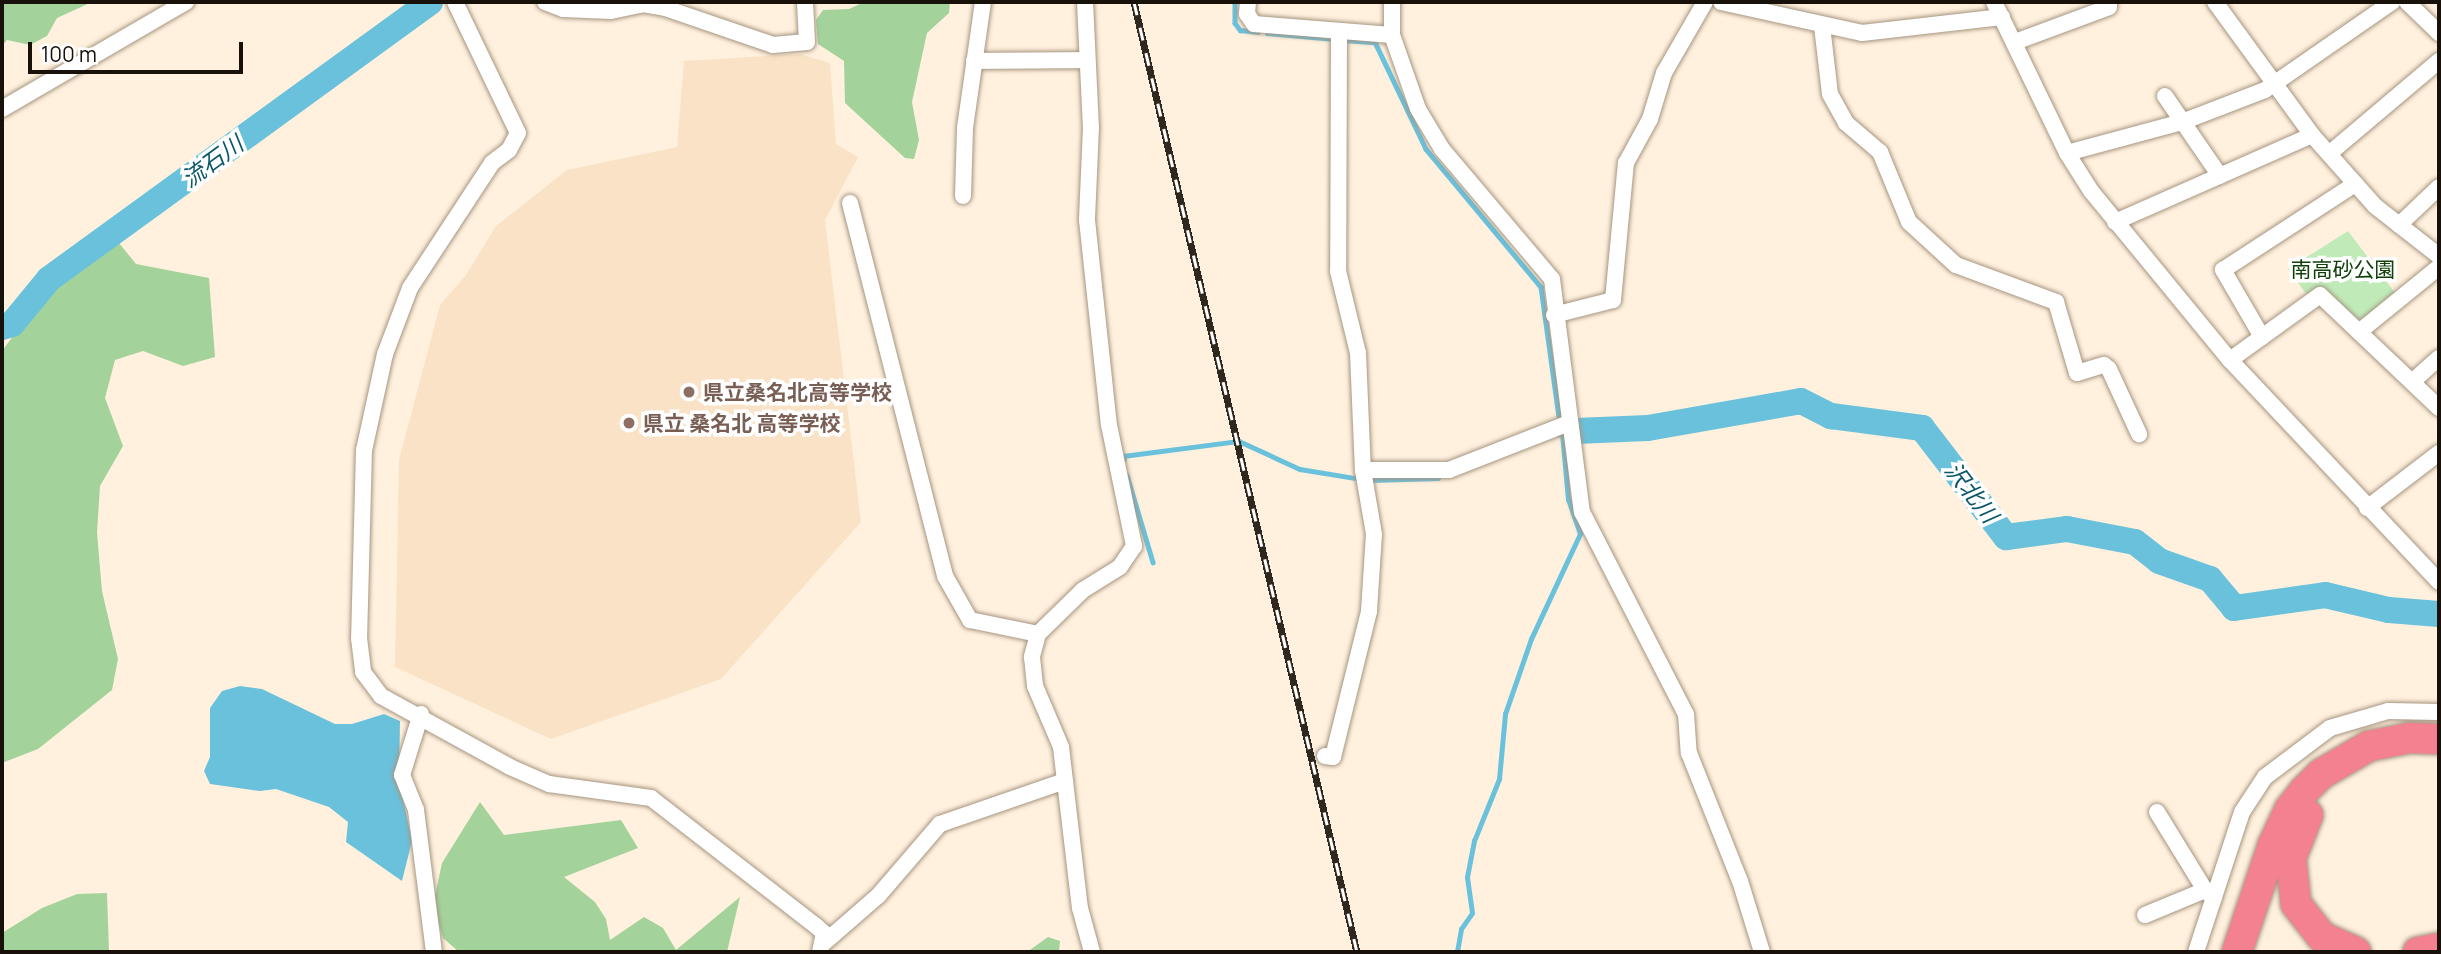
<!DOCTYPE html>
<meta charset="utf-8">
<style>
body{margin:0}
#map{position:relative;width:2441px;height:954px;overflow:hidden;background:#fff1de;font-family:Manrope,"Noto Sans JP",sans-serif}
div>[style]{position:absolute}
.built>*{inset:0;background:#f9e2c5}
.green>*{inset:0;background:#c0ebb9}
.forest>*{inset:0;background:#a3d39b}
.water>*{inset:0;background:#6ac1db}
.stream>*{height:4.5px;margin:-2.25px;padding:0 2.25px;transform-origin:2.25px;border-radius:2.25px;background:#6ac1db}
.river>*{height:26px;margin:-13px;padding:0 13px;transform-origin:13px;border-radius:13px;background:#6ac1db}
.roads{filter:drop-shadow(0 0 2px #a69580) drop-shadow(0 0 2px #a69580)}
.street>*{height:16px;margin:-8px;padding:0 8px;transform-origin:8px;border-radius:8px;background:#fff}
.highway>*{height:30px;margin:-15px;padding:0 15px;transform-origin:15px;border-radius:15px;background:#f38190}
.rail>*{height:7px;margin-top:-3.5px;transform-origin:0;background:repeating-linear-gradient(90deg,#fff 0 13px,#2e281f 0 26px);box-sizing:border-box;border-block:2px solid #2e281f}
.dots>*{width:19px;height:19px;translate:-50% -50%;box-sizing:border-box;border:4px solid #fff;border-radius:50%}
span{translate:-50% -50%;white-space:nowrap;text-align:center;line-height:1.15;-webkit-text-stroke:7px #fff;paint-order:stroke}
.park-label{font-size:21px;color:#114008}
.education-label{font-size:21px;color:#785e54;font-weight:700}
.left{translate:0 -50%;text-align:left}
.water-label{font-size:23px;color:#0b5769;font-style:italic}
.frame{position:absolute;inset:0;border:4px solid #171109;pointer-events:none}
.scale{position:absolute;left:28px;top:42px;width:215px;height:32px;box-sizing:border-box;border:4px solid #171109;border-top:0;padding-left:9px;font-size:21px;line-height:24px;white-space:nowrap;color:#171109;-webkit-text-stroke:5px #fff;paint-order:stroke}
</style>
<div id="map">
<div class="built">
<div style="clip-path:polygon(800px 54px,830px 63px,836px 144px,858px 157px,825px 220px,861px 522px,721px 679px,551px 739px,395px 667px,399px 460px,440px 305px,466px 275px,496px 226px,567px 170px,677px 147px,684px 61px)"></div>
</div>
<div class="green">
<div style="clip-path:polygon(2348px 231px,2396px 294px,2367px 318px,2355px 319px,2320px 286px,2307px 295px,2288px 269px)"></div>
</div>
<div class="forest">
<div style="clip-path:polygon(2px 2px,92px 2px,57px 18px,47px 36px,30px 45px,7px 40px,2px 46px)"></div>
<div style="clip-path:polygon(864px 2px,950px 2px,949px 13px,927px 33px,912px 102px,919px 140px,914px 159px,905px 158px,845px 103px,844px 61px,818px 44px,816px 20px,823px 10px,849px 9px)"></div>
<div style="clip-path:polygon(119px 243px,136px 264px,209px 278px,215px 357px,183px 366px,143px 351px,115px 360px,105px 398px,123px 446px,100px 486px,97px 533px,102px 591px,118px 659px,112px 690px,38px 749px,2px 763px,2px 351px,54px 281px,99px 249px)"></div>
<div style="clip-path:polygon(480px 802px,504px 835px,621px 820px,638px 848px,564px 877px,595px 902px,606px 919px,610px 940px,644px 917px,663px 928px,676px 950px,740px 897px,727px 952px,459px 952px,443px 938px,433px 905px,442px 863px)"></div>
<div style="clip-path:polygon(107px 893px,109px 952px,2px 952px,2px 933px,42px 908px,77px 894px)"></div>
<div style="clip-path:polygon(1048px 937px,1060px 941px,1059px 952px,1027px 952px)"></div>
</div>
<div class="water">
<div style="clip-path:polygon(240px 686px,262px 689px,335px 724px,352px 724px,384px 714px,400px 721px,399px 780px,412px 841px,402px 881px,346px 842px,348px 822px,329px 807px,276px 789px,260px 791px,210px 784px,204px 771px,210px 757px,210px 708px,222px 691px)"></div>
</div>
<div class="stream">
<div style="left:1235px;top:2px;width:21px;rotate:90deg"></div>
<div style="left:1235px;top:23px;width:9px;rotate:54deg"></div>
<div style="left:1240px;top:30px;width:18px;rotate:6deg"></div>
<div style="left:1267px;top:33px;width:68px;rotate:5deg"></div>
<div style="left:1343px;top:40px;width:32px;rotate:4deg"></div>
<div style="left:1375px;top:42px;width:119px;rotate:64.5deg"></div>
<div style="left:1426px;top:149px;width:180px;rotate:50.2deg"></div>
<div style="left:1541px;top:287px;width:130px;rotate:82.1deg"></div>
<div style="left:1124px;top:460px;width:4px;rotate:-104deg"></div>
<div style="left:1123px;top:456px;width:117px;rotate:-7.4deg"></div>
<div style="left:1239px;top:441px;width:67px;rotate:24.7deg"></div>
<div style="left:1300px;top:469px;width:62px;rotate:9.3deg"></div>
<div style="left:1127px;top:475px;width:91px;rotate:73.4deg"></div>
<div style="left:1370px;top:480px;width:68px;rotate:-1.7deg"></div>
<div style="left:1457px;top:952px;width:23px;rotate:-80deg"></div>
<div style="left:1461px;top:929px;width:19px;rotate:-55deg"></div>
<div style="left:1472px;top:913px;width:36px;rotate:-98deg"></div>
<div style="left:1467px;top:877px;width:37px;rotate:-79deg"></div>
<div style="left:1474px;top:841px;width:67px;rotate:-68deg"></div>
<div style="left:1499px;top:779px;width:65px;rotate:-84.7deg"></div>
<div style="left:1505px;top:714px;width:79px;rotate:-70.9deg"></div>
<div style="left:1531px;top:639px;width:116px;rotate:-65deg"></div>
<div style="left:1580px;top:534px;width:36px;rotate:-109deg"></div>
<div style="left:1568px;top:500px;width:67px;rotate:-95.1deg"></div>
<div style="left:1562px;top:433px;width:4px;rotate:153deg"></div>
</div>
<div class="river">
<div style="left:2px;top:327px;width:10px;rotate:-17deg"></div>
<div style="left:12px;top:324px;width:58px;rotate:-50.6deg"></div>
<div style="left:49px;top:279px;width:471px;rotate:-36deg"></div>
<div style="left:1576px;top:431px;width:72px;rotate:-2.4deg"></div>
<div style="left:1648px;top:428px;width:155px;rotate:-10deg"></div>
<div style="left:1801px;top:401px;width:34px;rotate:27deg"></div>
<div style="left:1831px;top:416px;width:92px;rotate:7.5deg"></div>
<div style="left:1922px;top:428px;width:138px;rotate:52.4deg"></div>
<div style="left:2006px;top:537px;width:62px;rotate:-7.5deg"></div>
<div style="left:2067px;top:529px;width:69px;rotate:10.8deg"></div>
<div style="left:2135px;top:542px;width:31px;rotate:38deg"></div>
<div style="left:2159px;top:561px;width:54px;rotate:19.4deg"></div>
<div style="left:2210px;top:579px;width:38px;rotate:50deg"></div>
<div style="left:2234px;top:608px;width:92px;rotate:-8.1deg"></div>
<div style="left:2325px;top:595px;width:66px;rotate:13.2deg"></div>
<div style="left:2389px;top:610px;width:50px;rotate:4.6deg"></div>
</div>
<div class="roads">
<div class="street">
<div style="left:455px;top:2px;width:145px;rotate:64.3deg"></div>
<div style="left:518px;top:133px;width:19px;rotate:118deg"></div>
<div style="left:509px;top:150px;width:21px;rotate:143deg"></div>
<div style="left:492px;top:163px;width:149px;rotate:123.3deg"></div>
<div style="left:410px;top:288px;width:71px;rotate:110.7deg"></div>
<div style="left:385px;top:354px;width:98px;rotate:102.3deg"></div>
<div style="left:364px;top:450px;width:188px;rotate:91.5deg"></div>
<div style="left:359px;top:638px;width:34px;rotate:83deg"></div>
<div style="left:363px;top:672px;width:30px;rotate:53deg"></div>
<div style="left:381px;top:696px;width:147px;rotate:28.8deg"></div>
<div style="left:510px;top:767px;width:43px;rotate:23.6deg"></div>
<div style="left:549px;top:784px;width:103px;rotate:7.8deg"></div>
<div style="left:651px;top:798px;width:209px;rotate:37.8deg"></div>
<div style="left:816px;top:926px;width:11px;rotate:41deg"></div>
<div style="left:824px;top:933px;width:19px;rotate:102deg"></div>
<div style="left:545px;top:2px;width:19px;rotate:21deg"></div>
<div style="left:563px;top:9px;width:48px;rotate:2.4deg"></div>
<div style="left:611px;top:11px;width:33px;rotate:-12deg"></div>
<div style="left:643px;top:4px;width:22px;rotate:10deg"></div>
<div style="left:665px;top:8px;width:114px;rotate:18.9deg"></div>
<div style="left:773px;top:45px;width:34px;rotate:-5deg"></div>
<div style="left:807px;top:42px;width:40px;rotate:-92.9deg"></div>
<div style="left:1085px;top:2px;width:125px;rotate:87.3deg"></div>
<div style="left:1091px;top:127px;width:93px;rotate:92.5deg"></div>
<div style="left:1087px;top:220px;width:206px;rotate:83.9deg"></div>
<div style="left:1109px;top:425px;width:124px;rotate:78.3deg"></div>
<div style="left:1134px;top:546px;width:25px;rotate:124deg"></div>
<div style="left:1120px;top:567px;width:44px;rotate:148.1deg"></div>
<div style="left:1083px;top:590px;width:63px;rotate:135.6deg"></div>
<div style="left:1038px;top:634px;width:24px;rotate:105deg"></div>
<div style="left:1032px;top:657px;width:29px;rotate:84deg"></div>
<div style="left:1035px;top:686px;width:66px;rotate:66.9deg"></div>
<div style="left:1061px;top:747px;width:162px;rotate:83.3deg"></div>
<div style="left:1080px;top:908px;width:46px;rotate:74.7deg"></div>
<div style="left:1248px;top:2px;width:12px;rotate:95deg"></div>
<div style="left:1247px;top:14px;width:12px;rotate:55deg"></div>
<div style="left:1254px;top:24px;width:138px;rotate:4.6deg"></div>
<div style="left:1392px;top:35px;width:78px;rotate:70.6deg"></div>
<div style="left:1418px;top:109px;width:47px;rotate:59deg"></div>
<div style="left:1442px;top:149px;width:170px;rotate:49.8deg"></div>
<div style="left:1552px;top:279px;width:235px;rotate:82.7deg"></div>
<div style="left:1582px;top:512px;width:227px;rotate:62.8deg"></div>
<div style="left:1686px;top:714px;width:39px;rotate:86deg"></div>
<div style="left:1689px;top:753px;width:138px;rotate:68.3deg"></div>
<div style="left:1740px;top:881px;width:74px;rotate:72.8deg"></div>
<div style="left:1721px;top:2px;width:144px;rotate:12.4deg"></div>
<div style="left:1862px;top:33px;width:141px;rotate:-6.5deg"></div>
<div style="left:1994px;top:2px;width:168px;rotate:64.2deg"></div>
<div style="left:2067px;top:153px;width:45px;rotate:57.7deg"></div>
<div style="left:2091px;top:191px;width:219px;rotate:50.6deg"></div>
<div style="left:2230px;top:360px;width:305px;rotate:46.7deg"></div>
<div style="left:2215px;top:2px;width:165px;rotate:53.9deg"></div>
<div style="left:2312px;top:135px;width:95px;rotate:48.4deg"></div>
<div style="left:2375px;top:206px;width:81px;rotate:38deg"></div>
<div style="left:2407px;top:2px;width:45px;rotate:44.1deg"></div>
<div style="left:1822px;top:26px;width:68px;rotate:83.3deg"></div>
<div style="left:1830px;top:94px;width:33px;rotate:61deg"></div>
<div style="left:1846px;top:123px;width:45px;rotate:40.5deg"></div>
<div style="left:1880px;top:152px;width:76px;rotate:67.5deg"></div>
<div style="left:1909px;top:222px;width:64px;rotate:42.5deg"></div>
<div style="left:1956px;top:265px;width:107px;rotate:20.3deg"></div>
<div style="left:2056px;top:302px;width:74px;rotate:73.5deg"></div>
<div style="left:2077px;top:373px;width:28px;rotate:-17deg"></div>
<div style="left:2104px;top:365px;width:6px;rotate:39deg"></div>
<div style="left:2109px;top:369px;width:72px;rotate:65.2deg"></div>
<div style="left:1339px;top:31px;width:240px;rotate:90.2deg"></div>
<div style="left:1338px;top:271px;width:84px;rotate:76.3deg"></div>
<div style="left:1358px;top:353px;width:117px;rotate:87.6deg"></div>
<div style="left:1392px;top:35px;width:33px;rotate:-90deg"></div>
<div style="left:2015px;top:42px;width:100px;rotate:-20.4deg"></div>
<div style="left:2109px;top:7px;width:5px;rotate:-90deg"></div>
<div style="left:974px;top:61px;width:113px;rotate:-0.5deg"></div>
<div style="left:2165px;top:96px;width:97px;rotate:55.5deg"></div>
<div style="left:2px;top:109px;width:213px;rotate:-30.2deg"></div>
<div style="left:2067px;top:153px;width:119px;rotate:-15.1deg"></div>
<div style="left:2182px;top:122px;width:89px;rotate:-21.1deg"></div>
<div style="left:2265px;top:90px;width:155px;rotate:-34.7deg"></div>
<div style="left:2330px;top:153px;width:143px;rotate:-40.2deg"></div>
<div style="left:963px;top:196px;width:68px;rotate:-88.3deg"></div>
<div style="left:965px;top:128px;width:127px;rotate:-81.9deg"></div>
<div style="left:850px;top:203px;width:385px;rotate:75.7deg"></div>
<div style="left:945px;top:576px;width:51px;rotate:60.4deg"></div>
<div style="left:970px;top:620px;width:69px;rotate:11.6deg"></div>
<div style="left:2115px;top:222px;width:215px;rotate:-23.8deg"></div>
<div style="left:2399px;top:225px;width:55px;rotate:-43.5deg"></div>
<div style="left:1554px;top:315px;width:61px;rotate:-14.3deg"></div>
<div style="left:1613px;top:300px;width:138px;rotate:-84.6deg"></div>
<div style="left:1626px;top:163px;width:50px;rotate:-61.4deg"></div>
<div style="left:1650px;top:119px;width:48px;rotate:-73.1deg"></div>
<div style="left:1664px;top:73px;width:82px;rotate:-60deg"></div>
<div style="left:2359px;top:332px;width:103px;rotate:-39.1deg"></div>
<div style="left:2262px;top:337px;width:78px;rotate:-120.2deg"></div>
<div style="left:2223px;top:270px;width:158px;rotate:-33.1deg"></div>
<div style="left:2230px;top:360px;width:111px;rotate:-35.8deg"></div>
<div style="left:2320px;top:295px;width:164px;rotate:43.5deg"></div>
<div style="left:2412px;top:382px;width:36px;rotate:-42deg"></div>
<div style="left:2367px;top:508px;width:91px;rotate:-37.4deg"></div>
<div style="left:421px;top:714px;width:64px;rotate:107.3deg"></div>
<div style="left:402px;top:775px;width:38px;rotate:68deg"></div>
<div style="left:416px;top:810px;width:143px;rotate:82.8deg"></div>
<div style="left:1325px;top:756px;width:8px;rotate:7deg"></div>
<div style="left:1333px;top:757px;width:150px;rotate:-76.1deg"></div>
<div style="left:1369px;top:611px;width:77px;rotate:-86.3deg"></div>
<div style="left:1374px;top:534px;width:65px;rotate:-99.8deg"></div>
<div style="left:1363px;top:470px;width:86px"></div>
<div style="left:1449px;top:470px;width:129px;rotate:-21.4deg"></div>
<div style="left:2157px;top:812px;width:92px;rotate:58.4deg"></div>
<div style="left:2205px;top:890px;width:12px;rotate:42deg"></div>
<div style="left:2145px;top:915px;width:65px;rotate:-22.6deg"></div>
<div style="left:825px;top:942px;width:70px;rotate:-41deg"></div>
<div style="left:878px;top:896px;width:95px;rotate:-49.3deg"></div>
<div style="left:940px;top:824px;width:132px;rotate:-19deg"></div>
<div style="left:2196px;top:952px;width:147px;rotate:-71.8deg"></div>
<div style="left:2242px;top:812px;width:42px;rotate:-56.7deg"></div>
<div style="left:2265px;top:777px;width:81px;rotate:-37deg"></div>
<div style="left:2330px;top:728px;width:60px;rotate:-16.3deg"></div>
<div style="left:2388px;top:711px;width:51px;rotate:1.1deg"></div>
</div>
<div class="highway">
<div style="left:2308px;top:815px;width:46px;rotate:111.6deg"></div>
<div style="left:2291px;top:858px;width:46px;rotate:83.8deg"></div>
<div style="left:2296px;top:904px;width:42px;rotate:51.8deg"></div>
<div style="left:2322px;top:937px;width:37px;rotate:24deg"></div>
<div style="left:2237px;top:952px;width:113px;rotate:-71.4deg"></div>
<div style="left:2273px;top:845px;width:40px;rotate:-65deg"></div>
<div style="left:2290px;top:809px;width:23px;rotate:-52deg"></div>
<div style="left:2304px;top:791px;width:24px;rotate:-45deg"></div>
<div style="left:2321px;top:774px;width:56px;rotate:-30.3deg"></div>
<div style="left:2369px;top:746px;width:41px;rotate:-11.3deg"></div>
<div style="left:2409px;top:738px;width:30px;rotate:2deg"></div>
<div style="left:2418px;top:952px;width:21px;rotate:-11deg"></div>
</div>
</div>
<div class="rail">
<div style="left:1134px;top:2px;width:976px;rotate:76.79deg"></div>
</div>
<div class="dots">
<div style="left:689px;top:392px;background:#8d6e63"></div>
<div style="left:629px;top:423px;background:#8d6e63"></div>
</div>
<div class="park-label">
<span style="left:2343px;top:269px">南高砂公園</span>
</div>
<div class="education-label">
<span class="left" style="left:703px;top:392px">県立桑名北高等学校</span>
<span class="left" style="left:643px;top:423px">県立 桑名北 高等学校</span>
</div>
<div class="water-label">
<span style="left:212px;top:161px;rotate:-36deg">流石川</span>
<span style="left:1972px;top:492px;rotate:52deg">沢北川</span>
</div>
<div class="frame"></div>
<div class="scale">100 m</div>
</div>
